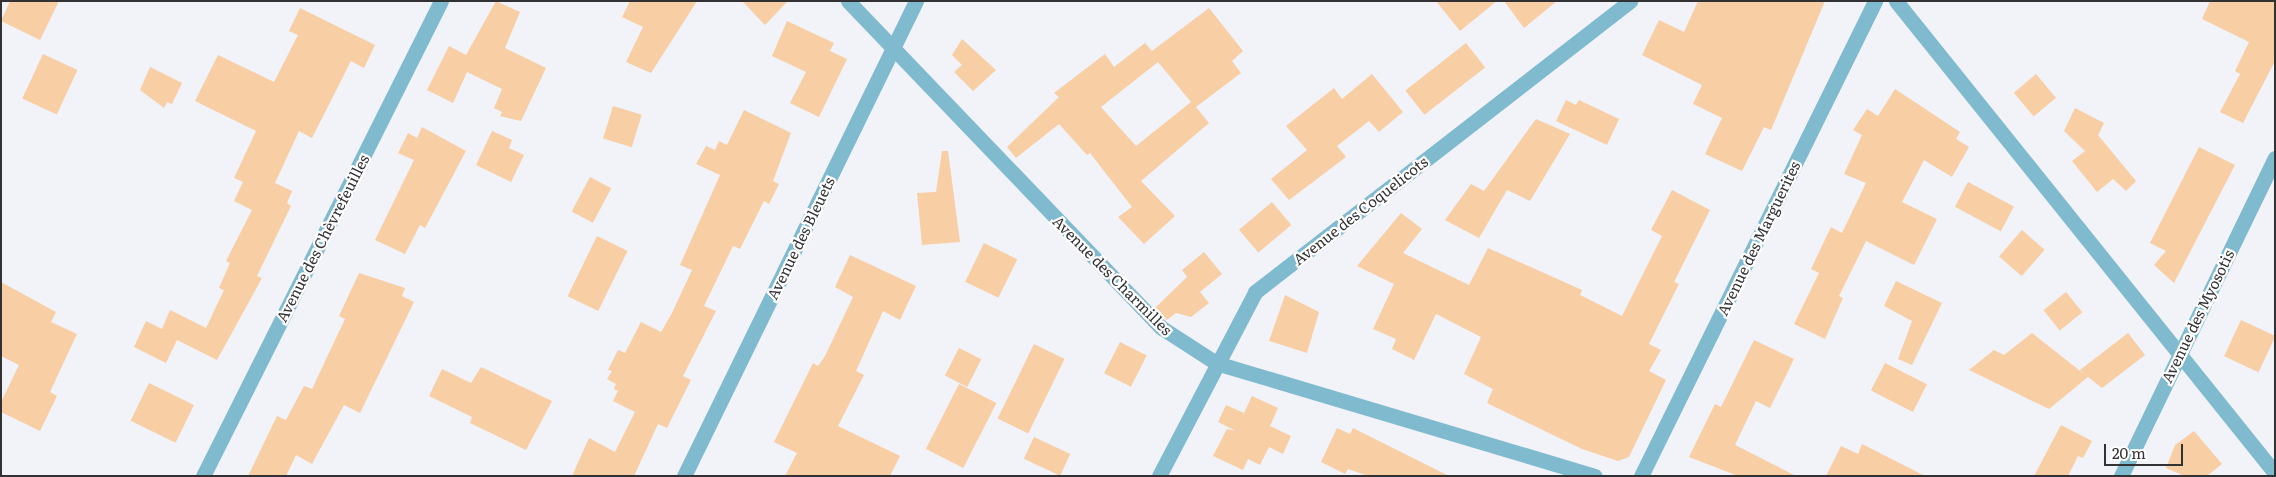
<!DOCTYPE html>
<meta charset="utf-8">
<style>
body{margin:0}
#map{position:relative;width:2276px;height:477px;overflow:hidden;background:#f2f2f9;font-family:Literata,serif}
div>[style]{position:absolute}
.building>*{inset:0;background:#f8cea4;transform-origin:0 0}
.minor>*{height:15px;margin:-7.5px;padding:0 7.5px;transform-origin:7.5px;border-radius:7.5px;background:#7fbacf}
.tertiary>*{height:15px;margin:-7.5px;padding:0 7.5px;transform-origin:7.5px;border-radius:7.5px;background:#7fbacf}
span{translate:-50% -50%;white-space:nowrap;text-align:center;line-height:1.15;-webkit-text-stroke:4.5px #fff;paint-order:stroke}
.street-label{font-size:15px;color:#323235}
.frame{position:absolute;inset:0;border:2px solid #323235;pointer-events:none}
.scale{position:absolute;left:2104px;top:444px;width:79px;height:22px;box-sizing:border-box;border:2px solid #323235;border-top:0;padding-left:6px;font-size:15px;line-height:18px;white-space:nowrap;color:#323235;-webkit-text-stroke:4px #fff;paint-order:stroke}
</style>
<div id="map">
<div class="building">
<div style="clip-path:polygon(10px 1px,59px 1px,40px 40px,1px 21px)"></div>
<div style="clip-path:polygon(496px 1px,520px 12px,505px 48px,546px 68px,521px 121px,500px 116px,502px 112px,494px 108px,502px 89px,467px 72px,453px 103px,427px 90px,449px 46px,466px 55px)"></div>
<div style="clip-path:polygon(630px 1px,697px 1px,651px 73px,626px 62px,643px 27px,622px 17px)"></div>
<div style="clip-path:polygon(742px 1px,788px 1px,765px 25px)"></div>
<div style="clip-path:polygon(1436px 1px,1497px 1px,1460px 31px)"></div>
<div style="clip-path:polygon(1504px 1px,1557px 1px,1524px 28px)"></div>
<div style="clip-path:polygon(1698px 1px,1825px 1px,1771px 130px,1764px 127px,1742px 171px,1705px 154px,1722px 118px,1693px 104px,1702px 85px,1642px 55px,1659px 20px,1684px 32px)"></div>
<div style="clip-path:polygon(2210px 1px,2275px 1px,2275px 61px,2243px 123px,2220px 112px,2240px 74px,2235px 71px,2249px 42px,2202px 19px)"></div>
<div style="clip-path:polygon(300px 8px,375px 45px,364px 68px,351px 61px,312px 138px,299px 131px,275px 183px,292px 191px,287px 203px,291px 206px,257px 276px,262px 278px,217px 360px,177px 340px,166px 363px,134px 347px,146px 321px,162px 329px,170px 310px,206px 328px,224px 290px,219px 288px,230px 263px,226px 261px,252px 210px,234px 201px,243px 182px,234px 178px,256px 131px,195px 101px,218px 55px,274px 82px,298px 35px,289px 31px)"></div>
<div style="clip-path:polygon(evenodd,1209px 8px,1243px 51px,1232px 61px,1241px 73px,1196px 107px,1209px 123px,1141px 181px,1175px 216px,1144px 244px,1118px 217px,1132px 207px,1090px 153px,1087px 155px,1059px 124px,1016px 158px,1007px 147px,1059px 97px,1054px 93px,1105px 54px,1114px 67px,1145px 43px,1152px 51px,1209px 8px,1158px 62px,1191px 102px,1136px 146px,1101px 107px,1158px 62px)"></div>
<div style="clip-path:polygon(787px 21px,834px 43px,830px 51px,847px 59px,819px 117px,790px 103px,806px 72px,772px 56px)"></div>
<div style="clip-path:polygon(962px 39px,996px 70px,973px 91px,954px 72px,962px 65px,952px 55px)"></div>
<div style="left:1466px;top:43px;width:31px;height:77px;rotate:52deg"></div>
<div style="left:43px;top:54px;width:38px;height:49px;rotate:25deg"></div>
<div style="clip-path:polygon(150px 67px,182px 83px,172px 104px,167px 102px,164px 108px,140px 90px)"></div>
<div style="clip-path:polygon(1372px 74px,1403px 112px,1379px 132px,1369px 121px,1337px 146px,1346px 157px,1289px 200px,1271px 179px,1307px 150px,1286px 126px,1334px 88px,1342px 99px)"></div>
<div style="left:2036px;top:74px;width:31px;height:29px;rotate:50deg"></div>
<div style="clip-path:polygon(1895px 89px,1960px 132px,1956px 139px,1969px 147px,1952px 177px,1924px 160px,1902px 202px,1937px 219px,1914px 265px,1866px 241px,1839px 296px,1843px 298px,1825px 339px,1794px 324px,1819px 273px,1811px 269px,1831px 227px,1842px 233px,1866px 183px,1844px 174px,1862px 135px,1853px 130px,1867px 109px,1878px 116px)"></div>
<div style="clip-path:polygon(1566px 100px,1576px 105px,1579px 100px,1619px 119px,1607px 145px,1556px 121px)"></div>
<div style="left:613px;top:106px;width:30px;height:34px;rotate:17deg"></div>
<div style="clip-path:polygon(2075px 108px,2104px 123px,2098px 135px,2136px 181px,2126px 191px,2113px 179px,2097px 192px,2072px 161px,2085px 151px,2064px 131px)"></div>
<div style="clip-path:polygon(744px 110px,791px 133px,773px 181px,779px 184px,769px 204px,764px 201px,740px 249px,733px 246px,704px 306px,716px 311px,683px 376px,691px 380px,667px 428px,658px 424px,634px 476px,572px 476px,589px 438px,615px 452px,635px 412px,613px 401px,618px 391px,614px 389px,616px 384px,607px 379px,612px 371px,608px 370px,618px 350px,625px 353px,641px 322px,661px 332px,672px 313px,692px 270px,680px 265px,720px 175px,696px 164px,706px 146px,715px 150px,719px 141px,727px 145px)"></div>
<div style="clip-path:polygon(1536px 119px,1570px 134px,1530px 201px,1507px 190px,1479px 238px,1445px 220px,1471px 184px,1484px 191px)"></div>
<div style="clip-path:polygon(422px 127px,466px 151px,425px 228px,420px 225px,405px 254px,375px 240px,414px 160px,398px 153px,408px 133px,417px 138px)"></div>
<div style="clip-path:polygon(492px 131px,512px 140px,509px 148px,524px 155px,511px 182px,476px 165px)"></div>
<div style="clip-path:polygon(2199px 147px,2235px 165px,2174px 283px,2154px 265px,2166px 251px,2150px 243px)"></div>
<div style="clip-path:polygon(942px 151px,948px 151px,960px 242px,922px 245px,917px 193px,936px 192px)"></div>
<div style="left:590px;top:177px;width:24px;height:39px;rotate:28deg"></div>
<div style="left:1968px;top:182px;width:52px;height:28px;rotate:28deg"></div>
<div style="clip-path:polygon(1672px 190px,1710px 210px,1674px 282px,1679px 284px,1649px 344px,1661px 350px,1649px 371px,1666px 380px,1629px 457px,1618px 461px,1582px 449px,1487px 403px,1493px 389px,1464px 374px,1481px 337px,1436px 314px,1414px 360px,1392px 349px,1396px 339px,1373px 329px,1394px 284px,1357px 266px,1401px 213px,1422px 229px,1403px 253px,1469px 285px,1488px 248px,1582px 290px,1580px 295px,1622px 316px,1662px 236px,1651px 230px)"></div>
<div style="left:1272px;top:202px;width:30px;height:43px;rotate:50deg"></div>
<div style="left:2022px;top:230px;width:30px;height:35px;rotate:41deg"></div>
<div style="left:597px;top:236px;width:34px;height:67px;rotate:26deg"></div>
<div style="left:984px;top:243px;width:37px;height:43px;rotate:26deg"></div>
<div style="clip-path:polygon(1204px 252px,1222px 274px,1200px 292px,1209px 303px,1191px 317px,1176px 313px,1167px 320px,1155px 308px,1187px 277px,1182px 270px)"></div>
<div style="clip-path:polygon(850px 255px,916px 286px,900px 320px,883px 311px,856px 371px,864px 375px,838px 426px,900px 456px,890px 476px,785px 476px,797px 453px,774px 442px,813px 363px,818px 366px,825px 356px,853px 297px,835px 287px)"></div>
<div style="clip-path:polygon(359px 273px,405px 288px,402px 296px,414px 302px,360px 413px,344px 405px,312px 464px,296px 455px,286px 476px,248px 476px,277px 416px,286px 420px,304px 386px,312px 389px,345px 319px,339px 316px)"></div>
<div style="clip-path:polygon(1896px 281px,1942px 303px,1912px 365px,1898px 359px,1912px 321px,1884px 306px)"></div>
<div style="clip-path:polygon(1px 282px,56px 312px,51px 322px,77px 334px,50px 392px,57px 396px,40px 431px,1px 412px,1px 402px,19px 365px,1px 356px)"></div>
<div style="left:2066px;top:292px;width:26px;height:29px;rotate:51deg"></div>
<div style="clip-path:polygon(1285px 295px,1319px 312px,1307px 353px,1269px 341px)"></div>
<div style="left:2241px;top:320px;width:38px;height:40px;rotate:25deg"></div>
<div style="clip-path:polygon(2032px 333px,2084px 374px,2080px 370px,2128px 333px,2145px 355px,2102px 388px,2088px 377px,2049px 409px,1969px 370px,1994px 350px,2004px 355px)"></div>
<div style="clip-path:polygon(1754px 340px,1794px 359px,1770px 408px,1756px 401px,1735px 445px,1796px 476px,1738px 476px,1689px 457px,1715px 404px,1721px 407px)"></div>
<div style="left:1120px;top:342px;width:30px;height:35px;rotate:27deg"></div>
<div style="left:1034px;top:344px;width:34px;height:83px;rotate:26deg"></div>
<div style="left:959px;top:348px;width:25px;height:31px;rotate:27deg"></div>
<div style="left:1885px;top:363px;width:47px;height:31px;rotate:27deg"></div>
<div style="clip-path:polygon(481px 367px,552px 401px,526px 450px,470px 423px,472px 417px,429px 396px,442px 369px,471px 383px)"></div>
<div style="left:149px;top:383px;width:50px;height:42px;rotate:26deg"></div>
<div style="left:959px;top:384px;width:42px;height:73px;rotate:27deg"></div>
<div style="clip-path:polygon(1252px 396px,1278px 408px,1270px 426px,1291px 436px,1283px 454px,1269px 447px,1260px 465px,1248px 459px,1243px 470px,1213px 456px,1227px 429px,1236px 431px,1218px 422px,1226px 405px,1244px 413px)"></div>
<div style="clip-path:polygon(2061px 425px,2092px 441px,2083px 458px,2078px 456px,2068px 476px,2034px 476px)"></div>
<div style="clip-path:polygon(1337px 428px,1350px 434px,1353px 428px,1449px 476px,1368px 476px,1348px 469px,1345px 474px,1321px 462px)"></div>
<div style="clip-path:polygon(2194px 431px,2222px 464px,2207px 476px,2184px 476px,2166px 468px,2175px 445px)"></div>
<div style="left:1034px;top:437px;width:40px;height:24px;rotate:25deg"></div>
<div style="clip-path:polygon(1862px 444px,1925px 476px,1826px 476px,1841px 446px,1858px 454px)"></div>
</div>
<div class="minor">
<div style="left:848px;top:1px;width:453px;rotate:46.2deg"></div>
<div style="left:1162px;top:328px;width:64px;rotate:32.9deg"></div>
<div style="left:1216px;top:363px;width:395px;rotate:16.6deg"></div>
<div style="left:203px;top:476px;width:531px;rotate:-63.39deg"></div>
<div style="left:684px;top:476px;width:529px;rotate:-63.97deg"></div>
<div style="left:1159px;top:476px;width:208px;rotate:-62.4deg"></div>
<div style="left:1255px;top:292px;width:475px;rotate:-37.8deg"></div>
<div style="left:1641px;top:476px;width:530px;rotate:-63.77deg"></div>
<div style="left:2121px;top:476px;width:353px;rotate:-64.2deg"></div>
</div>
<div class="tertiary">
<div style="left:1896px;top:1px;width:605px;rotate:51.24deg"></div>
</div>
<div class="street-label">
<span style="left:1360px;top:210px;rotate:-38deg">Avenue des Coquelicots</span>
<span style="left:322px;top:238px;rotate:-63deg">Avenue des Chèvrefeuilles</span>
<span style="left:800px;top:238px;rotate:-64deg">Avenue des Bleuets</span>
<span style="left:1758px;top:238px;rotate:-64deg">Avenue des Marguerites</span>
<span style="left:1113px;top:275px;rotate:45deg">Avenue des Charmilles</span>
<span style="left:2197px;top:316px;rotate:-64deg">Avenue des Myosotis</span>
</div>
<div class="frame"></div>
<div class="scale">20 m</div>
</div>
